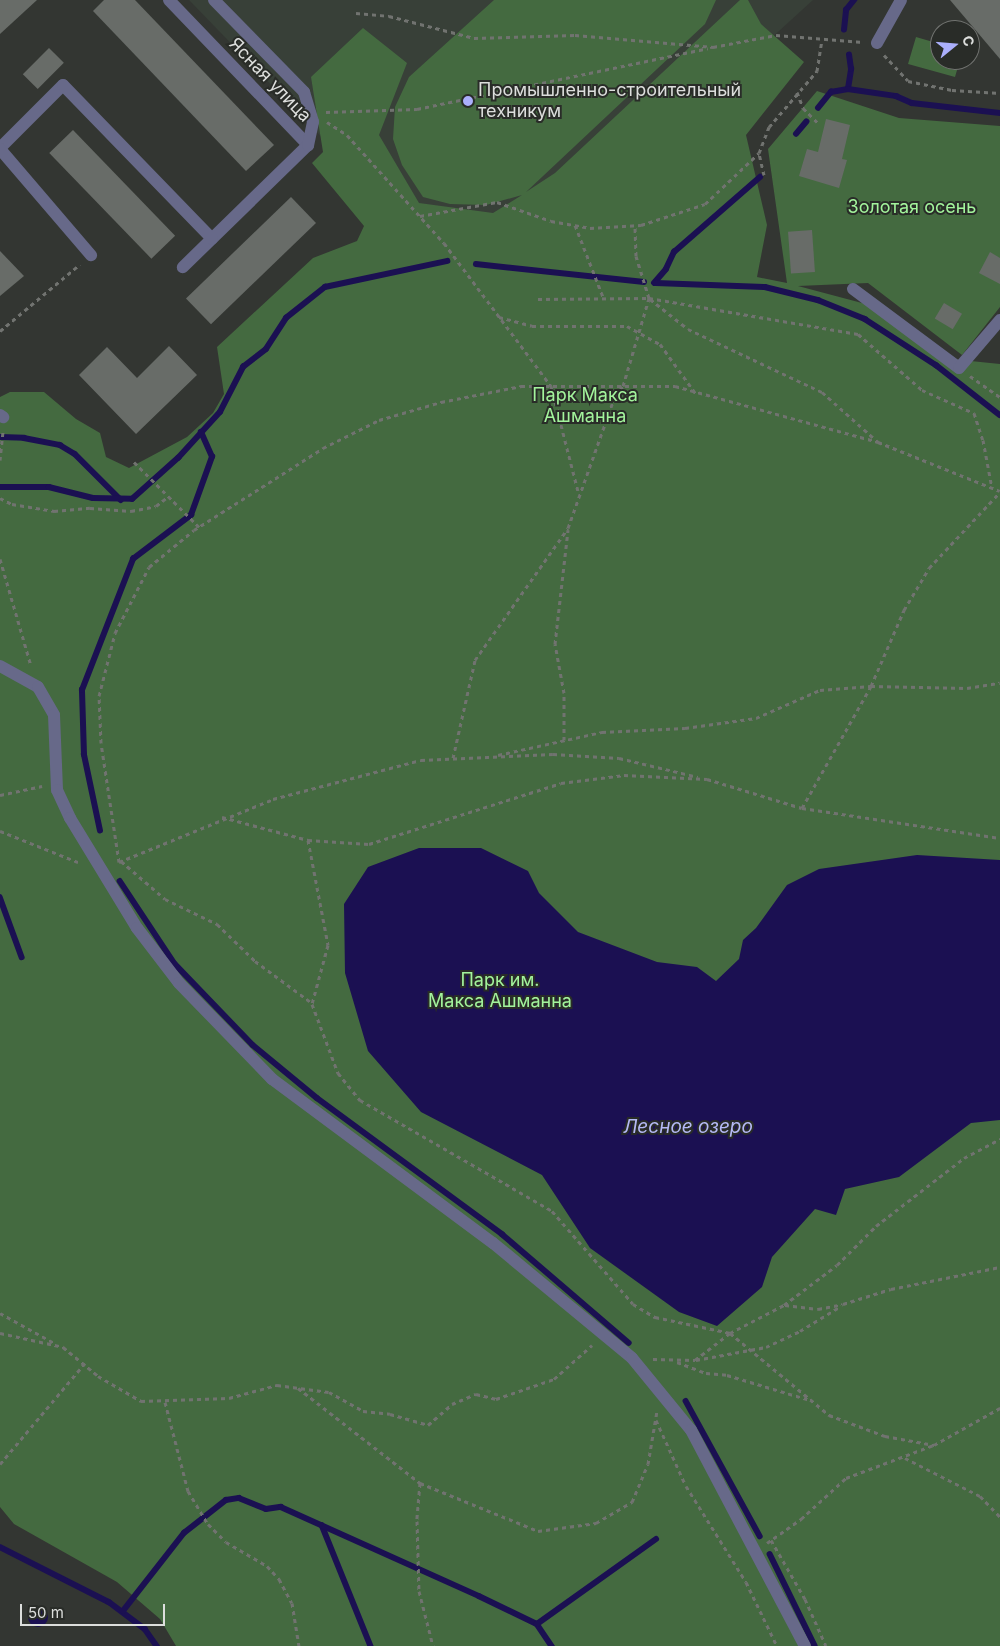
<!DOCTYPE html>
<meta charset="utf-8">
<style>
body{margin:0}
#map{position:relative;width:1000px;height:1646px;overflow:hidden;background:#333632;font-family:Inter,sans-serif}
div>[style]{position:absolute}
.built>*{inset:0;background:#384038}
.green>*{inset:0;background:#446a40}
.water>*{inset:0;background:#1b1052}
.round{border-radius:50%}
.stream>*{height:5.5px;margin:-2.75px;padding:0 2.75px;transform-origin:2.75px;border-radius:2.75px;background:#1b1052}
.building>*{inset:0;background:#686c68;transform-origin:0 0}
.path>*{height:3px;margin-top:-1.5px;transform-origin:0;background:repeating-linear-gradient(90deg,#717370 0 4px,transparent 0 8px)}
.minor>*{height:12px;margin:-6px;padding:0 6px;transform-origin:6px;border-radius:6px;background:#676989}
.dots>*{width:14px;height:14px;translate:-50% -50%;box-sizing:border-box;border:2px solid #292c28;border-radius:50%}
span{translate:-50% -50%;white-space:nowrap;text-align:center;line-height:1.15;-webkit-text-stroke:4px #292c28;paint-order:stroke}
.street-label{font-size:18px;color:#dcdedc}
.poi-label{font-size:18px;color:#dcdedc}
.left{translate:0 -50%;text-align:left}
.park-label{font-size:18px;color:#a3f49c}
.water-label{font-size:19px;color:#b5b9f5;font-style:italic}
.north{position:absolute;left:930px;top:20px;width:50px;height:50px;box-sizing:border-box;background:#292c28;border:1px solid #717370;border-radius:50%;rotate:73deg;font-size:14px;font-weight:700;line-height:20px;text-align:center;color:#dcdedc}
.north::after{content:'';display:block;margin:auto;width:18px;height:22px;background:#abaffb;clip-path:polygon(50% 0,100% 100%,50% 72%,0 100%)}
.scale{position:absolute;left:20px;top:1604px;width:145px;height:22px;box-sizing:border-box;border:2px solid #dcdedc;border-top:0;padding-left:6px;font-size:15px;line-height:18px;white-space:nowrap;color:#dcdedc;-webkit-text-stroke:4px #292c28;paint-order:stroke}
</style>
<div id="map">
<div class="built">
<div style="clip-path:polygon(189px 0,813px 0,755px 53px,498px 223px,400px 218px)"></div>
</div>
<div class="green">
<div style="clip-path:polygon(494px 0,716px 0,705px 24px,526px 192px,555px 173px,740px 0,748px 0,761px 24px,804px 62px,746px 135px,767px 225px,757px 277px,787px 283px,768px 149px,817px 91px,899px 118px,1000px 126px,1000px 307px,962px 355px,868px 283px,798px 286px,877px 307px,951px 359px,1000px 364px,1000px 1646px,176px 1646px,160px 1619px,117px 1582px,14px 1524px,0 1507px,0 397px,10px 392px,44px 392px,76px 419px,100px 433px,106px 457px,129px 468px,187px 437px,213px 413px,224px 394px,217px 347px,313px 258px,357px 241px,364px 226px,312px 163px,323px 152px,311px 77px,363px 28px,407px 63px,379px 135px,419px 203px,493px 213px,522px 195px,486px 205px,450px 204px,423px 197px,402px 165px,393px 139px,395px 107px,409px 77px)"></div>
<div style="clip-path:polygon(916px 37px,940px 44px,940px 60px,960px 60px,955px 77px,908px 64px)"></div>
</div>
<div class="water">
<div style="clip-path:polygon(419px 848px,481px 848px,528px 871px,539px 893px,578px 932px,657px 962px,697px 967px,716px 981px,739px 959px,743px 940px,756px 928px,787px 885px,819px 869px,917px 855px,1000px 860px,1000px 1120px,971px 1123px,899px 1177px,845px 1189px,836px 1215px,815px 1209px,772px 1257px,762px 1287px,717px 1326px,679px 1312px,590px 1248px,542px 1175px,421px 1112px,368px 1051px,345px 973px,344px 904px,368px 867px)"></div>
<div class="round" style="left:28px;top:1607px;width:20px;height:20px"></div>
</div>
<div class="stream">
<div style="left:844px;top:30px;width:20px;rotate:-84deg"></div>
<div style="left:846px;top:10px;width:13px;rotate:-51deg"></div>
<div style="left:848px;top:89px;width:20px;rotate:-81deg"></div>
<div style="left:851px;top:69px;width:14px;rotate:-98deg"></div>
<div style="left:818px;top:108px;width:21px;rotate:-51deg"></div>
<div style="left:831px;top:92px;width:17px;rotate:-10deg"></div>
<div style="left:848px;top:89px;width:49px;rotate:8.3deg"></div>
<div style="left:896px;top:96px;width:17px;rotate:24deg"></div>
<div style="left:912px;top:103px;width:89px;rotate:6.5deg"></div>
<div style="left:796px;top:134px;width:16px;rotate:-50deg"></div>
<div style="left:476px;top:264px;width:169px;rotate:6.1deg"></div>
<div style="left:654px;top:283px;width:18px;rotate:-49deg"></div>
<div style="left:666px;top:269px;width:19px;rotate:-65deg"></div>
<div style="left:674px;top:252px;width:114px;rotate:-41.1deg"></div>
<div style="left:656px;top:283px;width:109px;rotate:2.1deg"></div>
<div style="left:765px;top:287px;width:55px;rotate:13.8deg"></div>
<div style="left:818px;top:300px;width:51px;rotate:22deg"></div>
<div style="left:865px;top:319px;width:85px;rotate:32.9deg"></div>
<div style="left:936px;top:365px;width:81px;rotate:38deg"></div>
<div style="left:0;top:437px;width:24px;rotate:2deg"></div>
<div style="left:24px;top:438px;width:37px;rotate:11deg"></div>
<div style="left:60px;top:445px;width:17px;rotate:31deg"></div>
<div style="left:75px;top:454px;width:65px;rotate:45deg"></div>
<div style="left:0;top:487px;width:49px"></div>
<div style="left:49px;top:487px;width:45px;rotate:14deg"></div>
<div style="left:93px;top:498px;width:39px;rotate:1deg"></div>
<div style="left:132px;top:499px;width:62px;rotate:-41.7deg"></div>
<div style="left:178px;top:458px;width:62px;rotate:-47.6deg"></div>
<div style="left:220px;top:412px;width:51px;rotate:-62.9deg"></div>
<div style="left:243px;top:367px;width:29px;rotate:-38deg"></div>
<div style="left:266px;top:349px;width:37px;rotate:-57deg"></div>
<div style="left:286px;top:318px;width:50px;rotate:-38.5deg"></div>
<div style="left:325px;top:287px;width:125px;rotate:-12deg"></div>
<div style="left:100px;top:831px;width:78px;rotate:-101.9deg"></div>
<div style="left:84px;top:755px;width:65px;rotate:-91.8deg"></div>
<div style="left:82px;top:690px;width:141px;rotate:-68.7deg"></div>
<div style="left:133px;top:559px;width:73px;rotate:-37.2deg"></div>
<div style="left:191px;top:515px;width:62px;rotate:-70.1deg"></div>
<div style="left:212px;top:457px;width:27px;rotate:-114deg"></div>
<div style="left:120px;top:881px;width:100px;rotate:56.5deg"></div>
<div style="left:175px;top:964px;width:112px;rotate:46.1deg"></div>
<div style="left:253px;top:1045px;width:83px;rotate:39.6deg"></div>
<div style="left:317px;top:1098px;width:230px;rotate:36.3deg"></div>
<div style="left:502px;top:1234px;width:167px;rotate:40.6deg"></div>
<div style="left:0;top:897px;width:64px;rotate:69.9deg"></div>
<div style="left:686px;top:1401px;width:154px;rotate:61.3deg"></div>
<div style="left:322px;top:1525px;width:131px;rotate:68deg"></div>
<div style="left:0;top:1547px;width:122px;rotate:26.8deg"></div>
<div style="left:109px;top:1602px;width:45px;rotate:36.9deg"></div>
<div style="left:145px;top:1629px;width:21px;rotate:55deg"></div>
<div style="left:770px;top:1554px;width:102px;rotate:63.9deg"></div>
<div style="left:123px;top:1611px;width:99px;rotate:-52deg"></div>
<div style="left:184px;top:1533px;width:53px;rotate:-38.2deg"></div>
<div style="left:226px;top:1500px;width:13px;rotate:-9deg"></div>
<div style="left:239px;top:1498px;width:29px;rotate:22deg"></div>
<div style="left:266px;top:1509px;width:15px;rotate:-8deg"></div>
<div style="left:281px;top:1507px;width:217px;rotate:24.2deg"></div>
<div style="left:479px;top:1596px;width:64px;rotate:25.8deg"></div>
<div style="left:537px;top:1624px;width:27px;rotate:56deg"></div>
<div style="left:537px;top:1624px;width:146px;rotate:-35.5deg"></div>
</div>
<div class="building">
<div style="clip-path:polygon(0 0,37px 0,0 34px)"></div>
<div style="clip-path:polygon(104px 0,135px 0,274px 145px,246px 171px,93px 11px)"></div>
<div style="clip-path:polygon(950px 0,1000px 0,1000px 59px)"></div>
<div style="left:49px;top:48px;width:21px;height:37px;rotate:45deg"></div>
<div style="clip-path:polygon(826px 119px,850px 125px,842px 159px,847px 160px,839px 188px,799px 176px,807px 149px,818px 152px)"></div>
<div style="left:73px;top:130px;width:147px;height:33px;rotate:46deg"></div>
<div style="left:291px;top:197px;width:36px;height:146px;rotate:46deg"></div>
<div style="left:812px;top:230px;width:42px;height:24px;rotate:86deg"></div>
<div style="clip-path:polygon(0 251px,24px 276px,0 296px)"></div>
<div style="clip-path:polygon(990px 252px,1000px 258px,1000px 284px,979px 273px)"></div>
<div style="left:944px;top:303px;width:21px;height:18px;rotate:31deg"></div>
<div style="clip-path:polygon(169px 346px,197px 375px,136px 434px,79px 375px,107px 347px,137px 378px)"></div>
</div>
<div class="path">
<div style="left:356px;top:13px;width:33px;rotate:5deg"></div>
<div style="left:389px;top:16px;width:88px;rotate:14.5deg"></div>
<div style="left:474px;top:38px;width:101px;rotate:-1.7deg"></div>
<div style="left:575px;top:35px;width:139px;rotate:5deg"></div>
<div style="left:713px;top:47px;width:64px;rotate:-10.8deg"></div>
<div style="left:776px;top:35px;width:87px;rotate:4.6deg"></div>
<div style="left:884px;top:55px;width:35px;rotate:47deg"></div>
<div style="left:908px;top:81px;width:45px;rotate:11.6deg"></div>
<div style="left:952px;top:90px;width:48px;rotate:3.6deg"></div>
<div style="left:797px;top:92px;width:17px;rotate:69deg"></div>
<div style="left:803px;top:108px;width:23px;rotate:45deg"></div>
<div style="left:326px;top:112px;width:91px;rotate:-1.9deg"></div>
<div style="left:417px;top:109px;width:297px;rotate:-11.8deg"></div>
<div style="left:327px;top:122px;width:24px;rotate:33deg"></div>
<div style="left:347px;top:135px;width:145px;rotate:48.1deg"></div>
<div style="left:444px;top:243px;width:179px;rotate:53.2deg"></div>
<div style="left:551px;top:386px;width:108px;rotate:75.6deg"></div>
<div style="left:764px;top:175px;width:23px;rotate:-103deg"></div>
<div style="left:759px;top:153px;width:28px;rotate:-69deg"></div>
<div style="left:769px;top:127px;width:74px;rotate:-49.4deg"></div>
<div style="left:817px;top:71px;width:30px;rotate:-81deg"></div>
<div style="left:420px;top:216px;width:78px;rotate:-10.3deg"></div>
<div style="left:497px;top:202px;width:57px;rotate:19.4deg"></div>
<div style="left:551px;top:221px;width:40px;rotate:10deg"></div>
<div style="left:590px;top:228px;width:51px;rotate:-3.4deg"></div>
<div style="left:641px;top:225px;width:67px;rotate:-18.2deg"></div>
<div style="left:705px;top:204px;width:74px;rotate:-43.4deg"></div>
<div style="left:575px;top:225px;width:77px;rotate:68.7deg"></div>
<div style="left:538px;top:299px;width:111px;rotate:-0.5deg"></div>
<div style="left:649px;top:298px;width:212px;rotate:9.8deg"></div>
<div style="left:858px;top:334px;width:85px;rotate:41.2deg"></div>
<div style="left:922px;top:390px;width:57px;rotate:23.9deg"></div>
<div style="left:974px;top:413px;width:28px;rotate:72deg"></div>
<div style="left:983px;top:440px;width:49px;rotate:79.4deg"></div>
<div style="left:650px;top:299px;width:48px;rotate:38.3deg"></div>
<div style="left:688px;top:329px;width:148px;rotate:25.2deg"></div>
<div style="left:822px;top:392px;width:75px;rotate:41.8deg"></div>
<div style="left:878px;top:442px;width:131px;rotate:21.9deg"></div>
<div style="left:499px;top:317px;width:34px;rotate:15deg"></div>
<div style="left:532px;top:326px;width:95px"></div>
<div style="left:627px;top:326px;width:38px;rotate:29deg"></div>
<div style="left:660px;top:344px;width:62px;rotate:54.2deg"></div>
<div style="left:0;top:331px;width:104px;rotate:-39.9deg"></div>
<div style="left:970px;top:376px;width:37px;rotate:35deg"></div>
<div style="left:0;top:460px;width:29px;rotate:-84deg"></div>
<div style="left:134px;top:462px;width:92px;rotate:45deg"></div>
<div style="left:0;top:498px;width:13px;rotate:27deg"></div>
<div style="left:12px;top:504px;width:43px;rotate:9.5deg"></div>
<div style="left:54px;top:511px;width:36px;rotate:-5deg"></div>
<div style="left:90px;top:508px;width:41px;rotate:4.2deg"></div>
<div style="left:131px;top:511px;width:25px;rotate:-11deg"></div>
<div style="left:156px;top:506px;width:16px;rotate:-38deg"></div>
<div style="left:0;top:559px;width:111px;rotate:73.8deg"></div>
<div style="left:564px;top:740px;width:47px;rotate:-90deg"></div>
<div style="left:564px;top:693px;width:50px;rotate:-100.4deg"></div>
<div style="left:555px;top:644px;width:115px;rotate:-83.5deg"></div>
<div style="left:498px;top:755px;width:107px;rotate:-12.5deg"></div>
<div style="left:602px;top:732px;width:83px;rotate:-2.8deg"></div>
<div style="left:685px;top:728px;width:72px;rotate:-8deg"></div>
<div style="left:756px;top:718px;width:70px;rotate:-23.6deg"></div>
<div style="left:820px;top:690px;width:51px;rotate:-4.5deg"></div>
<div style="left:871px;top:686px;width:96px;rotate:1.2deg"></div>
<div style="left:967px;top:688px;width:33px;rotate:-9deg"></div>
<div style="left:453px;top:758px;width:100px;rotate:-77.3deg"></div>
<div style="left:475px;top:660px;width:161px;rotate:-54.8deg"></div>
<div style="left:568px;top:528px;width:140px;rotate:-70.4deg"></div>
<div style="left:615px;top:396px;width:13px;rotate:-51deg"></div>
<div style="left:623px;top:386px;width:92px;rotate:-73.5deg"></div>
<div style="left:649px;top:298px;width:44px;rotate:-107.2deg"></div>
<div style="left:636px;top:256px;width:31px;rotate:-92deg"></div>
<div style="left:0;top:795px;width:43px;rotate:-12.1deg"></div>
<div style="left:802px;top:808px;width:140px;rotate:-60.5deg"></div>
<div style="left:871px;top:686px;width:83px;rotate:-66.5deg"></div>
<div style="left:904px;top:610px;width:49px;rotate:-59.2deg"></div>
<div style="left:929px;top:568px;width:104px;rotate:-46.9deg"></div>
<div style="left:222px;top:817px;width:89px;rotate:15deg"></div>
<div style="left:308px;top:840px;width:61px;rotate:3.8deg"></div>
<div style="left:369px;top:844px;width:201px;rotate:-17.6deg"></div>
<div style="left:561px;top:783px;width:64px;rotate:-7.2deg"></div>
<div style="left:624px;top:775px;width:83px;rotate:2.8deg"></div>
<div style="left:707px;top:779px;width:99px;rotate:17deg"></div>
<div style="left:802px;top:808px;width:200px;rotate:8.6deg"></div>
<div style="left:0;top:831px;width:84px;rotate:21.7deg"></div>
<div style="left:308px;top:840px;width:107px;rotate:79.2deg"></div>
<div style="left:328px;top:945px;width:61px;rotate:105.2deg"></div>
<div style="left:312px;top:1004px;width:74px;rotate:69.4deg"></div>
<div style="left:338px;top:1073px;width:35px;rotate:51deg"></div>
<div style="left:360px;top:1100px;width:222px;rotate:30deg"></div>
<div style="left:552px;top:1211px;width:123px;rotate:48.9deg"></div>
<div style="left:633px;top:1304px;width:26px;rotate:31deg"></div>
<div style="left:655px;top:1317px;width:77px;rotate:12deg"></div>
<div style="left:730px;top:1333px;width:129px;rotate:39.6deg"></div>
<div style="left:829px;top:1415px;width:60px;rotate:20.6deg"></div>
<div style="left:885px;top:1436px;width:50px;rotate:10.4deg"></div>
<div style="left:934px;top:1445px;width:76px;rotate:-29.3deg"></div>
<div style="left:121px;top:861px;width:58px;rotate:40.8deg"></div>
<div style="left:165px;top:899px;width:58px;rotate:25.7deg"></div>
<div style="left:217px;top:924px;width:53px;rotate:44.2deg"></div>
<div style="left:255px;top:961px;width:71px;rotate:36.4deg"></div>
<div style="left:119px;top:862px;width:120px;rotate:-98.6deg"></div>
<div style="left:101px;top:743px;width:47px;rotate:-92.4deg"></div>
<div style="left:99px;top:696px;width:65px;rotate:-75.7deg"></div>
<div style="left:115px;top:633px;width:74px;rotate:-62.7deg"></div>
<div style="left:149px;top:567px;width:58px;rotate:-39.4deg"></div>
<div style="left:194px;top:530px;width:153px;rotate:-32.4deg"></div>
<div style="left:323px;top:448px;width:63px;rotate:-26.6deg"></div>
<div style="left:379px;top:420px;width:65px;rotate:-16.2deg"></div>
<div style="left:441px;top:402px;width:82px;rotate:-11.3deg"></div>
<div style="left:521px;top:386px;width:154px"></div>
<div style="left:675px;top:386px;width:211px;rotate:15.4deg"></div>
<div style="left:119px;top:862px;width:166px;rotate:-22.2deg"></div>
<div style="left:273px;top:799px;width:153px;rotate:-14.8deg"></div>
<div style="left:421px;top:760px;width:132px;rotate:-2.6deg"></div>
<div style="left:553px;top:754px;width:66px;rotate:3.5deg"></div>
<div style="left:619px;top:758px;width:81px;rotate:13.5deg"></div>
<div style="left:785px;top:1305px;width:33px;rotate:7deg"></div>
<div style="left:818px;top:1309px;width:25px;rotate:-11deg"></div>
<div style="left:843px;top:1304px;width:50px;rotate:-17.4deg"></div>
<div style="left:891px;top:1289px;width:111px;rotate:-11.4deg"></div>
<div style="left:0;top:1313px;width:64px;rotate:29deg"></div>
<div style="left:0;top:1333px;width:65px;rotate:12.5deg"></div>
<div style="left:63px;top:1347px;width:45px;rotate:39.6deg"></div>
<div style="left:98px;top:1376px;width:50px;rotate:30.2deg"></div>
<div style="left:141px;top:1401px;width:88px;rotate:-2deg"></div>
<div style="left:229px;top:1398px;width:50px;rotate:-15.2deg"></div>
<div style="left:277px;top:1385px;width:52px;rotate:7.7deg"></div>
<div style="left:329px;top:1392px;width:39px;rotate:29deg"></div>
<div style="left:363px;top:1411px;width:27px;rotate:6deg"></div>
<div style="left:390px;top:1414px;width:40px;rotate:16deg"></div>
<div style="left:428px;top:1425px;width:32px;rotate:-41deg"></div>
<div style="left:452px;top:1404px;width:26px;rotate:-23deg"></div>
<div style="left:476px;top:1394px;width:21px;rotate:14deg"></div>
<div style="left:496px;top:1399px;width:61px;rotate:-19deg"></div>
<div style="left:554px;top:1379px;width:51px;rotate:-41.8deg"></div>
<div style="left:653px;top:1359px;width:42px;rotate:1.4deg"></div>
<div style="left:695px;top:1360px;width:44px;rotate:-37.6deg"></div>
<div style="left:730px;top:1333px;width:61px;rotate:-27.4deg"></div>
<div style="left:784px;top:1305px;width:66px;rotate:-37deg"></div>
<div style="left:837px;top:1265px;width:55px;rotate:-45deg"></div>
<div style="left:876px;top:1226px;width:111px;rotate:-37.7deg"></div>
<div style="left:964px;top:1158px;width:41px;rotate:-27.8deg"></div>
<div style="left:696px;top:1360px;width:71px;rotate:-10.5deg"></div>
<div style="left:766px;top:1347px;width:38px;rotate:-25deg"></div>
<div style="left:800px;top:1331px;width:48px;rotate:-31.4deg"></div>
<div style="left:677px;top:1362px;width:31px;rotate:21deg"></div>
<div style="left:706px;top:1373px;width:21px;rotate:5deg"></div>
<div style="left:727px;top:1375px;width:87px;rotate:16.8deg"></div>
<div style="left:298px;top:1388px;width:155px;rotate:37.9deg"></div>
<div style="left:420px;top:1483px;width:38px;rotate:95deg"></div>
<div style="left:417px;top:1521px;width:70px;rotate:88.4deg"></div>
<div style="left:419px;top:1591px;width:57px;rotate:75.7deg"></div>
<div style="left:165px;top:1402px;width:92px;rotate:75.5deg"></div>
<div style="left:188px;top:1491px;width:39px;rotate:59deg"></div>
<div style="left:208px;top:1524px;width:25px;rotate:45deg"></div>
<div style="left:226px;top:1542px;width:48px;rotate:30.3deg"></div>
<div style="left:267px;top:1566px;width:18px;rotate:47deg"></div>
<div style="left:279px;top:1579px;width:27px;rotate:62deg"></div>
<div style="left:292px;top:1603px;width:44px;rotate:80.8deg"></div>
<div style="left:656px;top:1420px;width:72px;rotate:65.6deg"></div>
<div style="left:686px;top:1486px;width:113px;rotate:58deg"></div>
<div style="left:746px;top:1582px;width:71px;rotate:64.2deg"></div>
<div style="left:905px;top:1458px;width:84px;rotate:26.9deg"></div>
<div style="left:980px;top:1496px;width:29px;rotate:46deg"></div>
<div style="left:0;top:1464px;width:132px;rotate:-49.9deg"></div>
<div style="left:420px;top:1483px;width:127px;rotate:22.1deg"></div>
<div style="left:538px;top:1531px;width:59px;rotate:-7.9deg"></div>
<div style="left:596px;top:1523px;width:42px;rotate:-30.3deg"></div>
<div style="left:632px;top:1502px;width:41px;rotate:-67.2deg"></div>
<div style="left:648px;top:1464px;width:54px;rotate:-80.4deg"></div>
<div style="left:771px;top:1540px;width:68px;rotate:60deg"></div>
<div style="left:805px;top:1599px;width:51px;rotate:65.9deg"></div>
<div style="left:767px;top:1543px;width:42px;rotate:-35.2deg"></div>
<div style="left:801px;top:1519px;width:61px;rotate:-42.3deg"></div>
<div style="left:846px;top:1478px;width:94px;rotate:-20.6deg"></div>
</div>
<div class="minor">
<div style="left:169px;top:0;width:201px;rotate:46.2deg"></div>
<div style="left:308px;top:145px;width:175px;rotate:135.7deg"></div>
<div style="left:214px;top:0;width:129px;rotate:45.6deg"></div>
<div style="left:304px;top:92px;width:31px;rotate:73deg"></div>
<div style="left:313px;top:122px;width:24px;rotate:102deg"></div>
<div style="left:877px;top:43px;width:49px;rotate:-60.8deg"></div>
<div style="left:0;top:148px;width:89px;rotate:-45deg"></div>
<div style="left:63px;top:85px;width:214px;rotate:45.9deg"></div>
<div style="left:0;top:149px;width:140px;rotate:49.4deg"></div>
<div style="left:853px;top:289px;width:132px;rotate:36.7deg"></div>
<div style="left:959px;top:368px;width:63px;rotate:-49.5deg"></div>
<div style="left:0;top:415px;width:4px;rotate:34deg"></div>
<div style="left:0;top:666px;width:43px;rotate:28.9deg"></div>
<div style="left:38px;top:687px;width:32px;rotate:60deg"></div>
<div style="left:54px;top:715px;width:75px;rotate:87.7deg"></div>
<div style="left:57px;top:790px;width:31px;rotate:65deg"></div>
<div style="left:70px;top:818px;width:129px;rotate:58.7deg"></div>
<div style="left:137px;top:928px;width:69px;rotate:52.6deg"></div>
<div style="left:179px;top:983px;width:134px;rotate:45.9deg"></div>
<div style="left:272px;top:1079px;width:275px;rotate:36.6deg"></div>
<div style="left:493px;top:1243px;width:180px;rotate:39.6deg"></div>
<div style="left:632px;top:1358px;width:93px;rotate:50.7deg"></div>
<div style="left:691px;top:1430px;width:244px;rotate:62.2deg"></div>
</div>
<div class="dots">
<div style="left:468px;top:101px;background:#abaffb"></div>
</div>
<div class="street-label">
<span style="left:270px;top:80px;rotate:46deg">Ясная улица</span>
</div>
<div class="poi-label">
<span class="left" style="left:478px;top:101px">Промышленно-строительный<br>техникум</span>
</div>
<div class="park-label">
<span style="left:912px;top:207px">Золотая осень</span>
<span style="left:585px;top:406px">Парк Макса<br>Ашманна</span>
<span style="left:500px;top:991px">Парк им.<br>Макса Ашманна</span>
</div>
<div class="water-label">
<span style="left:688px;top:1127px">Лесное озеро</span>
</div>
<div class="north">С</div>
<div class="scale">50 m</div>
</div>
